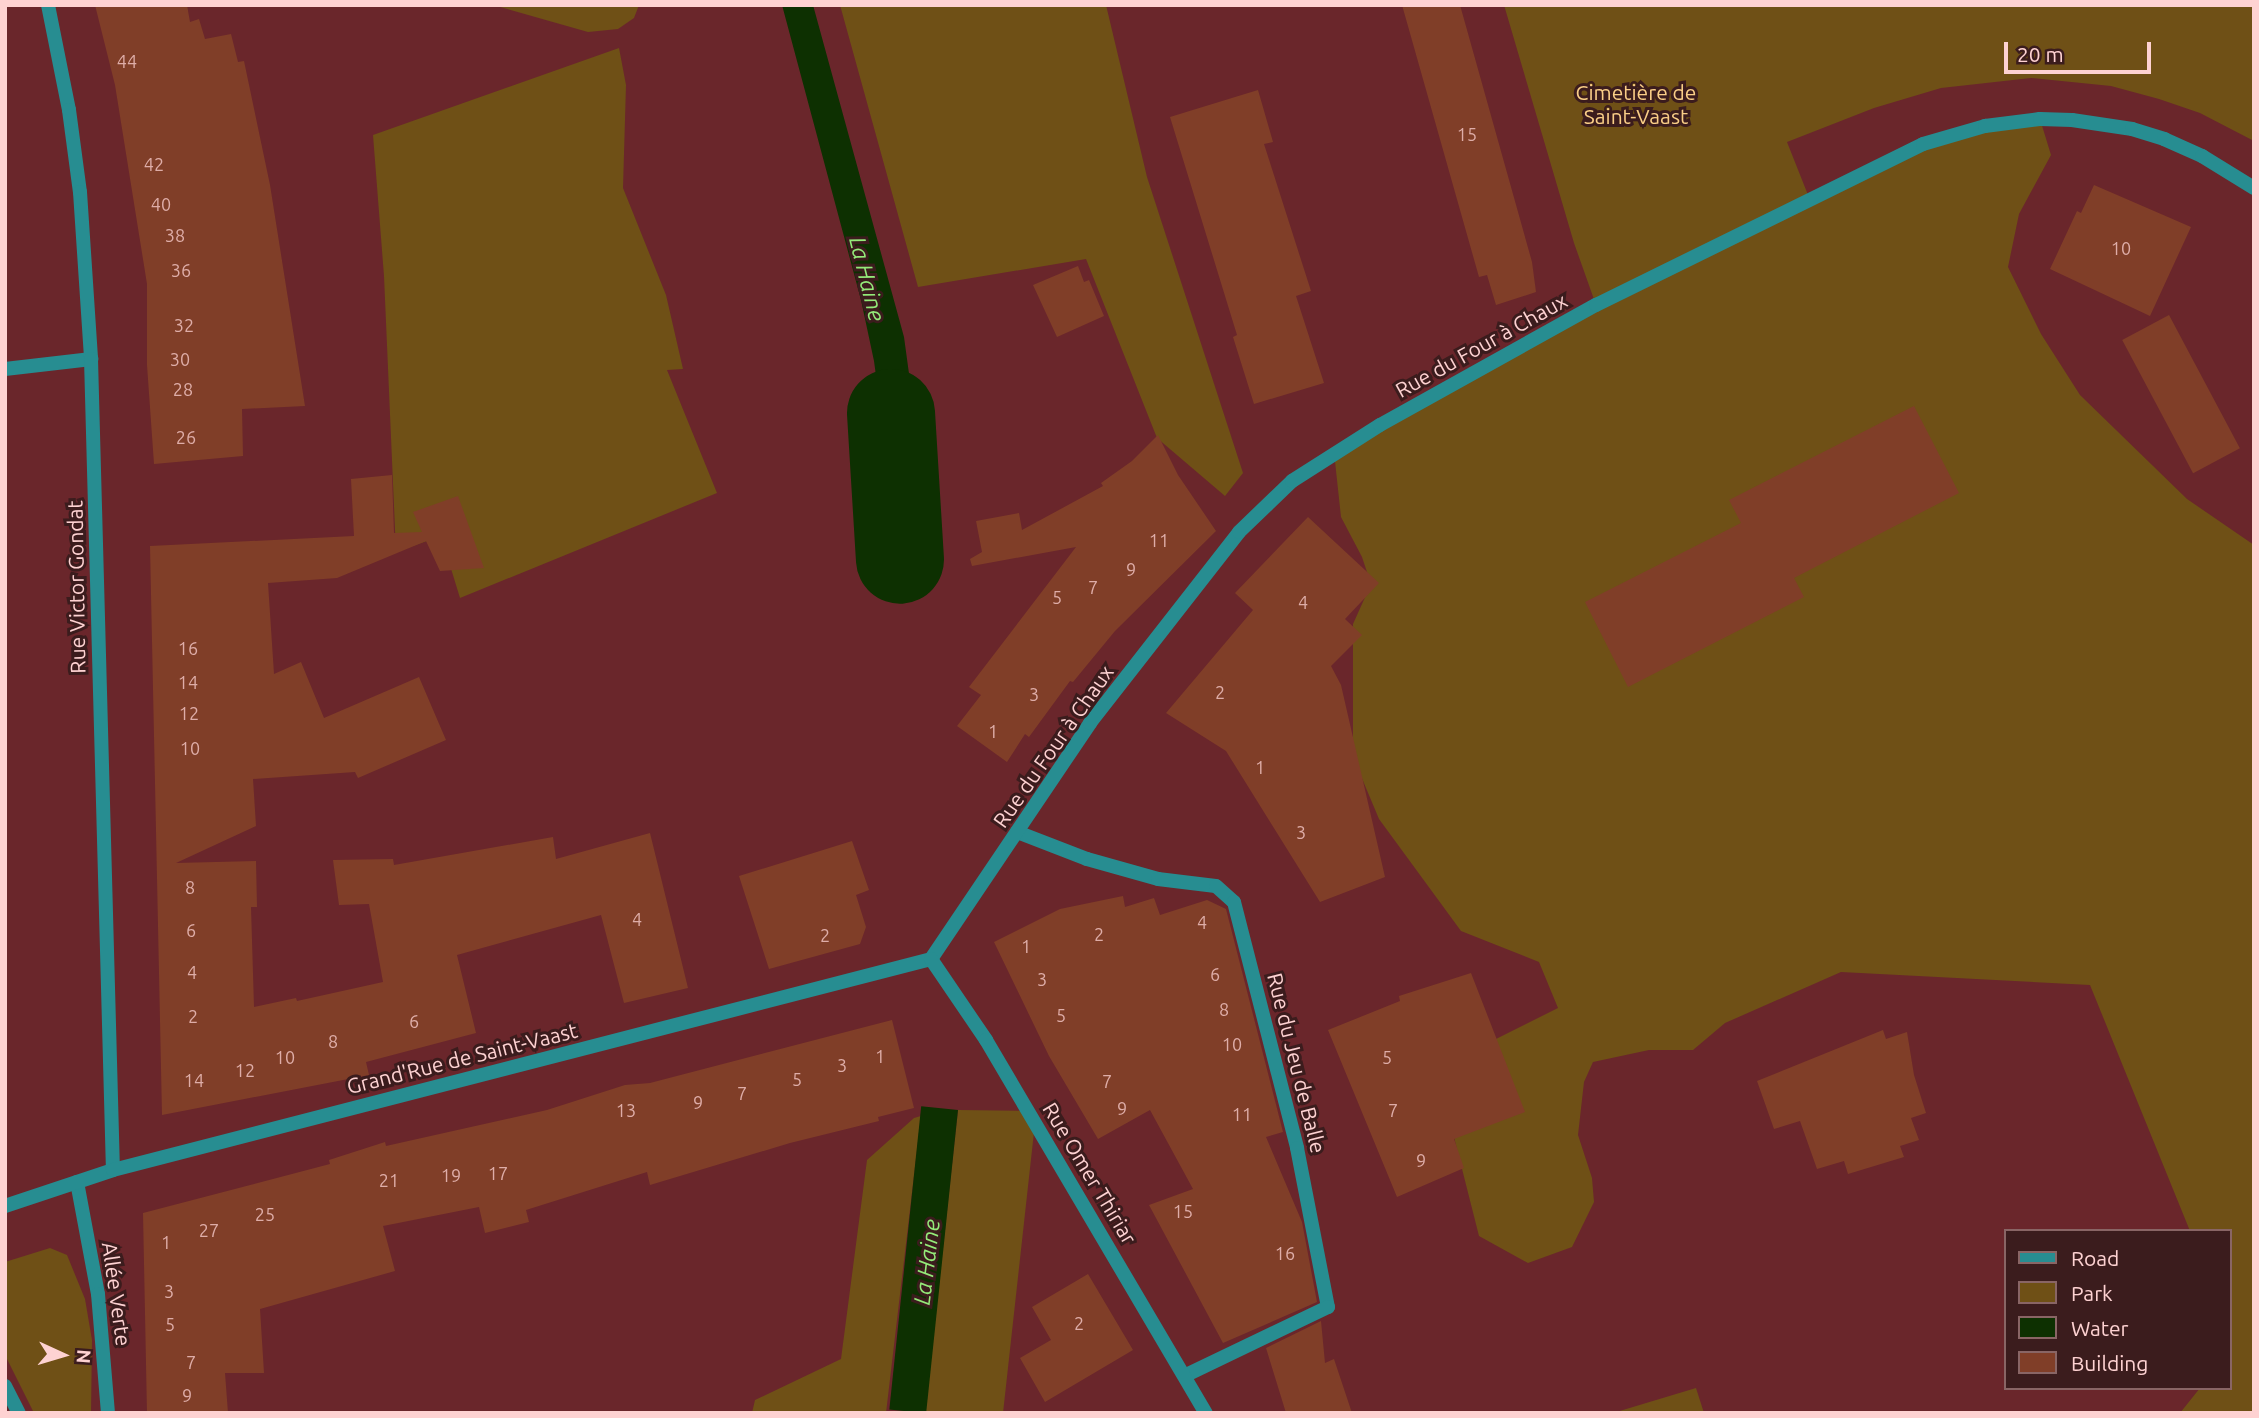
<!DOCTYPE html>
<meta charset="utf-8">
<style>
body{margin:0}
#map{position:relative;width:2259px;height:1418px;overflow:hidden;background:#6a262b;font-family:Ubuntu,sans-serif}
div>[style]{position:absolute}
.green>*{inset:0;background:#6f5016}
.water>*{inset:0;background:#0d3001;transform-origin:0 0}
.river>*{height:88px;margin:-44px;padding:0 44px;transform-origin:44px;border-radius:44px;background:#0d3001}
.building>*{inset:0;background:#803e28;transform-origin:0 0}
.minor>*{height:14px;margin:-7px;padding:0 7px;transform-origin:7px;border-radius:7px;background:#278d91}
.tertiary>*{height:14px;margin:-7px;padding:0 7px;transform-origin:7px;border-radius:7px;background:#278d91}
span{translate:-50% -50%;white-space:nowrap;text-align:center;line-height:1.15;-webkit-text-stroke:6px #3b1c1d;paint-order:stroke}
.number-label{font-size:18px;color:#deada8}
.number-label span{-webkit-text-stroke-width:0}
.park-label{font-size:21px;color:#face87}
.street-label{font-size:21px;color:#fed2d2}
.water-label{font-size:23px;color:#94ea79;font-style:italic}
.frame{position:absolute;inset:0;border:7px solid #fed2d2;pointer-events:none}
.legend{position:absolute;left:2004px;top:1229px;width:228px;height:161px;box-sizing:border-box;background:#3b1c1d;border:2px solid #896565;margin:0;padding:9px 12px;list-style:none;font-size:21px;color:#fed2d2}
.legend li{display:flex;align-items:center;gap:14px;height:35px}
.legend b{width:35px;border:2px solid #896565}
.north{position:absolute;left:28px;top:1320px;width:70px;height:70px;-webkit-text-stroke:5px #3b1c1d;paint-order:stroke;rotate:94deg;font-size:19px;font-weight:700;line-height:28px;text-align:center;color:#fed2d2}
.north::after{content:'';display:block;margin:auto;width:24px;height:32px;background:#fed2d2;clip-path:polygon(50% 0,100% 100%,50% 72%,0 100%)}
.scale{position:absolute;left:2004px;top:42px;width:147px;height:32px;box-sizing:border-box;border:4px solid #fed2d2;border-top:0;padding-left:9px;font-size:21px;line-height:24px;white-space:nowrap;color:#fed2d2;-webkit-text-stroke:5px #3b1c1d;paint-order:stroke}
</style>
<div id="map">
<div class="green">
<div style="clip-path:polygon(493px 5px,639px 5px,634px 18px,618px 29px,588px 32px)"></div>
<div style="clip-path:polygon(840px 5px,1106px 5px,1147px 177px,1243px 473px,1225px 496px,1157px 438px,1086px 259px,918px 287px)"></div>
<div style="clip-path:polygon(1504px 5px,2254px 5px,2254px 141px,2200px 113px,2159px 99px,2111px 86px,2031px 78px,1941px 88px,1874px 108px,1787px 142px,1810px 200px,1923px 144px,2040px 119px,2051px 155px,2019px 214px,2008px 267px,2041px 334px,2080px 395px,2187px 499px,2254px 545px,2254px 1413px,2180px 1413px,2200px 1388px,2229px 1388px,2229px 1231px,2190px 1231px,2090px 985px,1841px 972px,1725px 1023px,1693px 1050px,1649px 1050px,1593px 1062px,1584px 1082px,1578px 1135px,1592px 1178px,1594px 1202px,1572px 1247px,1528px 1263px,1479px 1236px,1439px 1078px,1480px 1047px,1558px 1008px,1539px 962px,1461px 931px,1379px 819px,1353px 757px,1353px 624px,1371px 584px,1362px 557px,1341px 517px,1334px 452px,1596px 305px,1574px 243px)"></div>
<div style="clip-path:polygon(619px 48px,626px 85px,623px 188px,666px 295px,683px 369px,667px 370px,717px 493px,460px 598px,441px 536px,396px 552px,384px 276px,373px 135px)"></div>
<div style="clip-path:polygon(958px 1110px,1028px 1111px,1035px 1123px,1003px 1413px,925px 1413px)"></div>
<div style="clip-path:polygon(921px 1116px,886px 1413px,752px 1413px,755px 1400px,841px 1359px,867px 1160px,914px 1118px)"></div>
<div style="clip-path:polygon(50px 1248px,67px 1255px,85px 1299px,92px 1340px,91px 1413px,34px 1413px,5px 1355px,5px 1262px)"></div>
<div style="clip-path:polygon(1696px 1388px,1704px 1413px,1613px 1413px)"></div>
</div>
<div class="water">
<div style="clip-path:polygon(782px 5px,813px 5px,904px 337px,910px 381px,915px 532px,886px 534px,880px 405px,874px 361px,861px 300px)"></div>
<div style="left:958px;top:1110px;width:305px;height:37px;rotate:96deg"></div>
</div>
<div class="river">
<div style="left:891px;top:413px;width:147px;rotate:86.5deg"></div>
</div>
<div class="building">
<div style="clip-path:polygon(95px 5px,187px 5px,190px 22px,199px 19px,205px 39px,231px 34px,238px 62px,244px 61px,270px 185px,305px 406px,242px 409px,243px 456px,154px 464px,147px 365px,147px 284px,115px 85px)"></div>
<div style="clip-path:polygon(1402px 5px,1460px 5px,1532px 262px,1536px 292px,1496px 305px,1487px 275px,1479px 277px)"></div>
<div style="clip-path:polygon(1258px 90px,1273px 142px,1264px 144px,1311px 291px,1296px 296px,1324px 383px,1254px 404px,1233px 337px,1237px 335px,1170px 117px)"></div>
<div style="clip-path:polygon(2094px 185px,2191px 227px,2150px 316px,2050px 269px,2077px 211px,2081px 213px)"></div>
<div style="clip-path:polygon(1078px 266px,1084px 282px,1089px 280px,1104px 316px,1057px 337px,1033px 285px)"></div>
<div style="left:2169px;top:315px;width:151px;height:53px;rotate:62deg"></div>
<div style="clip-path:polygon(1914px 406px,1959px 493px,1794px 578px,1804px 597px,1628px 687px,1585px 602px,1741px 523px,1729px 500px)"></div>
<div style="clip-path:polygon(1158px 435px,1178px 475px,1216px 531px,1115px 631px,1073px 682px,1070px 681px,1029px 737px,1025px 734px,1007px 762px,957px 726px,981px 695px,969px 687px,1076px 547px,972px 566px,970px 559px,982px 552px,976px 521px,1019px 513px,1022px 530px,1103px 486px,1101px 483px,1132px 461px)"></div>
<div style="clip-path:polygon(392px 475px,394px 533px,422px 532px,413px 512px,458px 496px,484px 568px,440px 571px,426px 541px,337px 578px,268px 583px,274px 674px,301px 662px,324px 718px,419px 677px,446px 740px,358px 778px,355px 772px,253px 779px,256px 826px,176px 863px,256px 861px,257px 907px,251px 907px,254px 1007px,296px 998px,297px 1001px,383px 982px,369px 904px,339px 905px,333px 860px,393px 859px,394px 865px,553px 837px,556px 859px,650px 833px,688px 988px,624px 1003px,601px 915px,457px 955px,476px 1033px,366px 1062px,369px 1075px,162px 1115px,150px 546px,354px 536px,351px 479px)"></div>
<div style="clip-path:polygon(1308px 517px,1379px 583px,1345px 619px,1362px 635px,1331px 666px,1341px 685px,1385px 877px,1320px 902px,1226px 751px,1166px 713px,1253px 610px,1235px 593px)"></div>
<div style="clip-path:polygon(852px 841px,869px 890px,856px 895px,866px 927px,860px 944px,769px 969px,739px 876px)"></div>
<div style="clip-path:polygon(1123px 896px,1125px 907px,1154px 898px,1160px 915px,1207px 900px,1226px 909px,1283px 1132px,1266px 1137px,1302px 1222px,1317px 1302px,1223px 1343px,1149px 1205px,1193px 1189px,1150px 1110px,1098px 1139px,1049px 1056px,994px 942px,1060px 909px)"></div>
<div style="clip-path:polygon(1471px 973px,1525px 1112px,1454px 1139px,1464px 1168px,1397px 1197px,1328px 1030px,1400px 1001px,1399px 996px)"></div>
<div style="clip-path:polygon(892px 1020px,914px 1108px,878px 1117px,879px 1121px,790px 1143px,650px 1185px,647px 1172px,526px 1210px,529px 1222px,485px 1233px,479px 1207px,383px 1226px,395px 1271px,260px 1309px,264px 1373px,225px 1373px,228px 1413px,147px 1413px,143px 1213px,330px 1164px,329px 1160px,385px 1142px,386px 1146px,547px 1110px,625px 1085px,650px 1083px)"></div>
<div style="clip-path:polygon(1883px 1030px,1886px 1039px,1907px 1032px,1914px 1075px,1926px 1113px,1911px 1118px,1919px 1140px,1900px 1146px,1904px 1157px,1848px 1174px,1844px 1161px,1817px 1169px,1800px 1121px,1774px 1129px,1757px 1081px)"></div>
<div style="clip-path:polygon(1088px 1274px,1133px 1350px,1045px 1402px,1020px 1358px,1051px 1340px,1032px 1307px)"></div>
<div style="clip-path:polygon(1321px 1321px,1325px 1363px,1334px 1359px,1352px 1413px,1286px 1413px,1266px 1348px)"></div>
</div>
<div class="minor">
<div style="left:5px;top:369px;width:87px;rotate:-6.6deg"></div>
<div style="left:1017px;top:832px;width:75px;rotate:21.1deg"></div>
<div style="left:1087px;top:859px;width:74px;rotate:15.7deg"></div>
<div style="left:1158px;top:879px;width:58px;rotate:6.9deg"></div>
<div style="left:1216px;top:886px;width:24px;rotate:42deg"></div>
<div style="left:1234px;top:902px;width:254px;rotate:75.6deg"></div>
<div style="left:1297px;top:1148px;width:162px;rotate:79deg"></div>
<div style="left:1328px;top:1307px;width:157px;rotate:154.4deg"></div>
<div style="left:77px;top:1182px;width:114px;rotate:79.4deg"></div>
<div style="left:98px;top:1294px;width:119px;rotate:85.2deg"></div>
<div style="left:5px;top:1206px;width:114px;rotate:-18.4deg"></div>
<div style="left:5px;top:1386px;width:30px;rotate:63deg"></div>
</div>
<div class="tertiary">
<div style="left:48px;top:5px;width:107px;rotate:78.7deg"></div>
<div style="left:69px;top:110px;width:83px;rotate:82.4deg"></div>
<div style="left:80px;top:192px;width:167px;rotate:86.2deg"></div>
<div style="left:91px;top:359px;width:811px;rotate:88.45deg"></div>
<div style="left:113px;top:1170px;width:845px;rotate:-14.46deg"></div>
<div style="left:931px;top:959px;width:285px;rotate:-56deg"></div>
<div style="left:1090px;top:723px;width:242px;rotate:-52deg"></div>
<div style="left:1239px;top:532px;width:74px;rotate:-43.9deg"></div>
<div style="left:1292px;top:481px;width:104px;rotate:-32.5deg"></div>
<div style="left:1380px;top:425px;width:247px;rotate:-29.1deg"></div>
<div style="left:1596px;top:305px;width:364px;rotate:-26.2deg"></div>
<div style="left:1923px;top:144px;width:65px;rotate:-16.2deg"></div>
<div style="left:1985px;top:126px;width:55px;rotate:-7.3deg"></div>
<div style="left:2040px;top:119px;width:32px;rotate:2deg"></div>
<div style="left:2072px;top:120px;width:61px;rotate:8.5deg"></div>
<div style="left:2132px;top:129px;width:34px;rotate:17deg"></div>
<div style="left:2164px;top:139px;width:42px;rotate:24.1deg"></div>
<div style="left:2202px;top:156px;width:61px;rotate:31.6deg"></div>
<div style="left:931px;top:959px;width:98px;rotate:55.8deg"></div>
<div style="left:986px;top:1040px;width:433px;rotate:59.5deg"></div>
</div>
<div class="number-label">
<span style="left:127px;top:61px">44</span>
<span style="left:1467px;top:134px">15</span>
<span style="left:154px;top:164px">42</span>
<span style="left:161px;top:204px">40</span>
<span style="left:175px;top:235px">38</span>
<span style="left:2121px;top:248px">10</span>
<span style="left:181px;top:270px">36</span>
<span style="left:184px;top:325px">32</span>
<span style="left:180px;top:359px">30</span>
<span style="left:183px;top:389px">28</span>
<span style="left:186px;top:437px">26</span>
<span style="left:1159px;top:540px">11</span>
<span style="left:1131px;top:569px">9</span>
<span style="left:1093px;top:587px">7</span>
<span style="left:1057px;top:597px">5</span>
<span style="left:1303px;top:602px">4</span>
<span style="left:188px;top:648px">16</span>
<span style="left:188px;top:682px">14</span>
<span style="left:1220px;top:692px">2</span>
<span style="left:1034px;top:694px">3</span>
<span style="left:189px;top:713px">12</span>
<span style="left:993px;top:731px">1</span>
<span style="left:190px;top:748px">10</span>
<span style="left:1260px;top:767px">1</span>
<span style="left:1301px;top:832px">3</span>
<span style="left:190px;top:887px">8</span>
<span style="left:637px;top:919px">4</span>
<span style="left:1202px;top:922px">4</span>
<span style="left:191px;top:930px">6</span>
<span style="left:1099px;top:934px">2</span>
<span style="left:825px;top:935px">2</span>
<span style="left:1026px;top:946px">1</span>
<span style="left:192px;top:972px">4</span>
<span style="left:1215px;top:974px">6</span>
<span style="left:1042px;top:979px">3</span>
<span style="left:1224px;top:1009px">8</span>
<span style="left:1061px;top:1015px">5</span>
<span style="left:193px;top:1016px">2</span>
<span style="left:414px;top:1021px">6</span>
<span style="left:333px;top:1041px">8</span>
<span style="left:1232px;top:1044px">10</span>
<span style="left:880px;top:1056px">1</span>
<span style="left:285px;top:1057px">10</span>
<span style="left:1387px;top:1057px">5</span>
<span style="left:842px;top:1065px">3</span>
<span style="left:245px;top:1070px">12</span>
<span style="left:797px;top:1079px">5</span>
<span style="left:194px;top:1080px">14</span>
<span style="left:1107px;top:1081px">7</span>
<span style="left:742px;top:1093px">7</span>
<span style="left:698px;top:1102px">9</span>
<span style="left:1122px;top:1108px">9</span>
<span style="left:626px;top:1110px">13</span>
<span style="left:1393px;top:1110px">7</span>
<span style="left:1242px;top:1114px">11</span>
<span style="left:1421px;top:1160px">9</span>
<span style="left:498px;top:1173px">17</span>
<span style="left:451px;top:1175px">19</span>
<span style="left:389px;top:1180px">21</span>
<span style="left:1183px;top:1211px">15</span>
<span style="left:265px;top:1214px">25</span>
<span style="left:209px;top:1230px">27</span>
<span style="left:166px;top:1242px">1</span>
<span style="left:1285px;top:1253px">16</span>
<span style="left:169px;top:1291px">3</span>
<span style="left:1079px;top:1323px">2</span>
<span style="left:170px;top:1324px">5</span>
<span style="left:191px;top:1362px">7</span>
<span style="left:187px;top:1395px">9</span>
</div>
<div class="park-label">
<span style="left:1636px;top:104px">Cimetière de<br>Saint-Vaast</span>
</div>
<div class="street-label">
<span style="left:1481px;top:345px;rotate:-29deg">Rue du Four à Chaux</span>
<span style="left:76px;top:587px;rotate:-91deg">Rue Victor Gondat</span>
<span style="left:1053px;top:746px;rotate:-55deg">Rue du Four à Chaux</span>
<span style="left:462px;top:1058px;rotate:-14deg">Grand'Rue de Saint-Vaast</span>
<span style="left:1297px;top:1063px;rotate:76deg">Rue du Jeu de Balle</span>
<span style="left:1090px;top:1173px;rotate:59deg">Rue Omer Thiriar</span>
<span style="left:117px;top:1294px;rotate:82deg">Allée Verte</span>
</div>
<div class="water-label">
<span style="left:867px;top:279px;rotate:76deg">La Haine</span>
<span style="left:927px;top:1262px;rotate:-83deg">La Haine</span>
</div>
<div class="frame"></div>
<ul class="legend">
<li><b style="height:9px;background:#278d91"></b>Road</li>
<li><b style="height:19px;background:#6f5016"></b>Park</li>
<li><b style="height:19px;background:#0d3001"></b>Water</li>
<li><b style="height:19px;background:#803e28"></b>Building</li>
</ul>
<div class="north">N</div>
<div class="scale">20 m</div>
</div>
